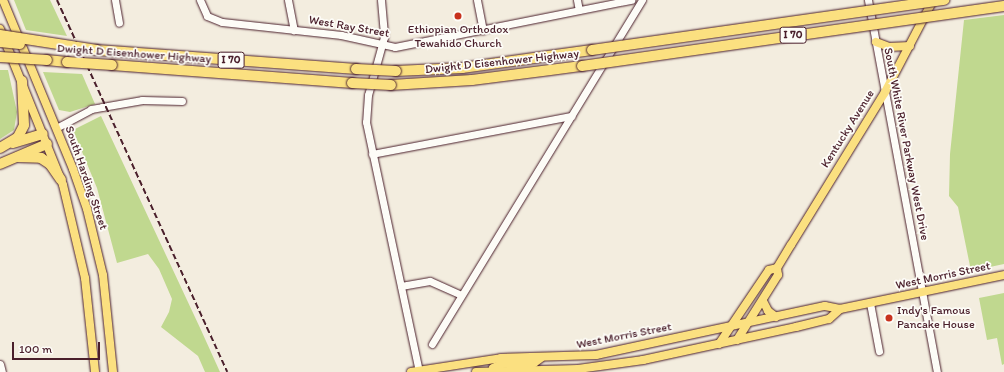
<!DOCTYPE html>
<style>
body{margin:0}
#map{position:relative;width:1004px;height:372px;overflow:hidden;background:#f3eddf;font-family:Itim,sans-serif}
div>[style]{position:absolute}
.green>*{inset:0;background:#c0d88f}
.roads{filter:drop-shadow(0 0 1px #4a1f2b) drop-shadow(0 0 1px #4a1f2b)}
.minor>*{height:7px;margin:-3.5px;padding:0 3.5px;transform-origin:3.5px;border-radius:3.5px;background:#fdfcf7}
.major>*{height:8px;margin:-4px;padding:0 4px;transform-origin:4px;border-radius:4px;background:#fbe080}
.highway>*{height:10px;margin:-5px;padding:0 5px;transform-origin:5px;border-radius:5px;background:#fbe080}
.rail>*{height:2px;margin-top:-1px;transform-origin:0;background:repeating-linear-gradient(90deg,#4a1f2b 0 6px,transparent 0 9px)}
.bridges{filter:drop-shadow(0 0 1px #4a1f2b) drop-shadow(0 0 1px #4a1f2b)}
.highway-bridge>*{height:10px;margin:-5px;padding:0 5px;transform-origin:5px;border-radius:5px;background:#fbe080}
.dots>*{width:11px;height:11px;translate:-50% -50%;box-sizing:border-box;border:2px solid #fdfcf7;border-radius:50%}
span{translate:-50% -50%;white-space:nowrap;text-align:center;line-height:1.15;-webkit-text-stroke:3.5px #fdfcf7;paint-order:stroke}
.shield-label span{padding:1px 3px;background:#fdfcf7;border:1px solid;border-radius:3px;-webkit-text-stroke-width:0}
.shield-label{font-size:11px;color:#4a1f2b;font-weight:700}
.street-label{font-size:12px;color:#4a1f2b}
.poi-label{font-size:12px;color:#4a1f2b}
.left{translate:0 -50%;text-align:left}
.scale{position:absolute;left:12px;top:342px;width:88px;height:18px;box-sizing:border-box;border:2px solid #4a1f2b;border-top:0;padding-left:5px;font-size:12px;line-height:14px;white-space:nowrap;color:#4a1f2b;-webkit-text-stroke:3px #fdfcf7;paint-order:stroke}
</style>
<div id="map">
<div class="green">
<div style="clip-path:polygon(14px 0,50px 0,67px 36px,26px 30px)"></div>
<div style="clip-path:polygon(1004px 15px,1004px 264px,971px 271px,958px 207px,949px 196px,950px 154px,964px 20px)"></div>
<div style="clip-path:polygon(0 70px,8px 70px,17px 112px,14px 130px,0 139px)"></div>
<div style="clip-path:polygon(43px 72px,82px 74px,95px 104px,70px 112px,59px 110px)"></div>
<div style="clip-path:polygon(101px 116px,201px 330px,220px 372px,205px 372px,198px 356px,161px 327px,169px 312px,172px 299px,159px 269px,148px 254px,117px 263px,97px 188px,73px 130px)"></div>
<div style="clip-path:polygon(1004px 293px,1004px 364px,1002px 365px,997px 338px,987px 340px,979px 298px)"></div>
</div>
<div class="roads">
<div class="minor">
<div style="left:115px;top:0;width:23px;rotate:80deg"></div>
<div style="left:200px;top:0;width:17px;rotate:66deg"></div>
<div style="left:207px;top:16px;width:16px;rotate:22deg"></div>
<div style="left:222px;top:22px;width:120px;rotate:6.2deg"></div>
<div style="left:341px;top:35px;width:55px;rotate:12.5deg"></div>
<div style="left:395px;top:47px;width:241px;rotate:-11.3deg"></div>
<div style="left:288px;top:0;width:31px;rotate:79deg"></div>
<div style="left:381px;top:0;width:37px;rotate:85deg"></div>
<div style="left:384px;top:37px;width:60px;rotate:105.4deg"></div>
<div style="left:368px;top:95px;width:27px;rotate:94deg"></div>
<div style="left:366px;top:122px;width:256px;rotate:78deg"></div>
<div style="left:477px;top:0;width:31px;rotate:79deg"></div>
<div style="left:577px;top:0;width:10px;rotate:79deg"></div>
<div style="left:868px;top:0;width:378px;rotate:79.5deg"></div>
<div style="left:56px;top:128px;width:40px;rotate:-28deg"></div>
<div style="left:91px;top:109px;width:11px;rotate:-10deg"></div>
<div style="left:102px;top:107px;width:41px;rotate:-9.9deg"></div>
<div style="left:142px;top:100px;width:40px;rotate:1.4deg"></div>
<div style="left:372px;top:154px;width:203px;rotate:-10.8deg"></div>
<div style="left:401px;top:286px;width:29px;rotate:-10deg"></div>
<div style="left:430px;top:281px;width:34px;rotate:24deg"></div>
<div style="left:870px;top:303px;width:49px;rotate:79.4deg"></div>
<div style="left:432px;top:344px;width:403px;rotate:-58.6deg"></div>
<div style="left:0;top:364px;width:8px;rotate:76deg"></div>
</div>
<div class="major">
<div style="left:3px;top:0;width:183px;rotate:67.5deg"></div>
<div style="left:73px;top:169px;width:42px;rotate:70.7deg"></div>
<div style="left:87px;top:209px;width:68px;rotate:76.4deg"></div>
<div style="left:103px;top:275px;width:98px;rotate:84.1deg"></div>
<div style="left:0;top:29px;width:168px;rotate:68deg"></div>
<div style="left:63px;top:185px;width:96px;rotate:76.7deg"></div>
<div style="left:85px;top:278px;width:95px;rotate:83.9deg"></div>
<div style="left:876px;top:42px;width:14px;rotate:21deg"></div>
<div style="left:889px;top:47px;width:21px;rotate:-3deg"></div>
<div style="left:763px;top:301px;width:11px;rotate:63deg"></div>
<div style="left:768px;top:311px;width:10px;rotate:37deg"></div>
<div style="left:737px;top:340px;width:77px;rotate:-57.8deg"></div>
<div style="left:778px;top:275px;width:7px;rotate:-98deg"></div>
<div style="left:719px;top:344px;width:89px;rotate:-56deg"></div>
<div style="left:769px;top:270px;width:8px;rotate:-14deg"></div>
<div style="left:777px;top:268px;width:27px;rotate:-59deg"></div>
<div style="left:791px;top:245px;width:180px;rotate:-58.4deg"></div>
<div style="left:885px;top:92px;width:104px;rotate:-62.4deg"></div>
<div style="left:493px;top:368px;width:10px;rotate:-24deg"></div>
<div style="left:502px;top:364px;width:32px;rotate:-2deg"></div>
<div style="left:534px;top:363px;width:9px;rotate:-36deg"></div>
<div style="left:411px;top:372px;width:91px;rotate:-8.8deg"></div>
<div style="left:501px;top:358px;width:95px;rotate:-1.8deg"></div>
<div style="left:596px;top:355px;width:234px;rotate:-12.1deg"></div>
<div style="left:825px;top:306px;width:15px;rotate:11deg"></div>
<div style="left:840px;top:309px;width:167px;rotate:-11.7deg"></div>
<div style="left:476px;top:372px;width:102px;rotate:-1.7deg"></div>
<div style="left:578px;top:369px;width:66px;rotate:-7.9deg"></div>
<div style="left:643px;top:360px;width:157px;rotate:-12.2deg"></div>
<div style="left:796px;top:327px;width:34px;rotate:-14deg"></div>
<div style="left:829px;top:319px;width:15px;rotate:-42deg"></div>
</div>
<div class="highway">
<div style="left:97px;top:50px;width:260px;rotate:4.2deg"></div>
<div style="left:47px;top:60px;width:20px;rotate:6deg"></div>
<div style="left:112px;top:65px;width:241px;rotate:4.3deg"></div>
<div style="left:396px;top:71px;width:66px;rotate:-2.6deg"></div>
<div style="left:462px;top:68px;width:131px;rotate:-7.9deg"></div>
<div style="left:391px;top:85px;width:81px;rotate:-3.5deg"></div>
<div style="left:472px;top:80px;width:111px;rotate:-7.3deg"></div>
<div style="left:13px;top:143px;width:31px;rotate:-17deg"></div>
<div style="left:0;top:148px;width:21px;rotate:-31deg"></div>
<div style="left:18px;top:137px;width:13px;rotate:-63deg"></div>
<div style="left:24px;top:125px;width:44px;rotate:-92.6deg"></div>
<div style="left:18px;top:157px;width:23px;rotate:2deg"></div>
<div style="left:41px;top:158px;width:11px;rotate:34deg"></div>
<div style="left:50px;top:164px;width:19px;rotate:55deg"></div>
<div style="left:0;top:164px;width:51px;rotate:-23.1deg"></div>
</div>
</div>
<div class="rail">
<div style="left:57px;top:0;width:409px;rotate:65.4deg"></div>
</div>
<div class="bridges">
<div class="highway-bridge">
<div style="left:0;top:35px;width:98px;rotate:8.8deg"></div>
<div style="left:0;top:42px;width:20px;rotate:6deg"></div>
<div style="left:592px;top:50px;width:356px;rotate:-8.1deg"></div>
<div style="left:0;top:57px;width:47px;rotate:3.7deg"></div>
<div style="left:67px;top:62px;width:45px;rotate:3.8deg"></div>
<div style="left:582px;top:66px;width:426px;rotate:-8.1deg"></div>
<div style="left:356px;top:69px;width:40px;rotate:2.9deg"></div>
<div style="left:352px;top:83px;width:39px;rotate:3deg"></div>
</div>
</div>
<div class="dots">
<div style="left:458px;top:16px;background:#c8321e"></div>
<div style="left:889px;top:318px;background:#c8321e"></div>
</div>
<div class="shield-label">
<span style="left:793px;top:35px">I 70</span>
<span style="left:231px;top:60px">I 70</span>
</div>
<div class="street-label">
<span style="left:349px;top:27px;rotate:10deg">West Ray Street</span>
<span style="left:134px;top:54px;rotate:4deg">Dwight D Eisenhower Highway</span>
<span style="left:502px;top:62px;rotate:-6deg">Dwight D Eisenhower Highway</span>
<span style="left:848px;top:129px;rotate:-58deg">Kentucky Avenue</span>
<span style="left:906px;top:144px;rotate:79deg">South White River Parkway West Drive</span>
<span style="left:86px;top:178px;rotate:71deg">South Harding Street</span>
<span style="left:943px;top:276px;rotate:-12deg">West Morris Street</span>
<span style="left:624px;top:336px;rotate:-11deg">West Morris Street</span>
</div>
<div class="poi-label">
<span style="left:458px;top:37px">Ethiopian Orthodox<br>Tewahido Church</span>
<span class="left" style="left:897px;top:318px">Indy's Famous<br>Pancake House</span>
</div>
<div class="scale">100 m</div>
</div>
